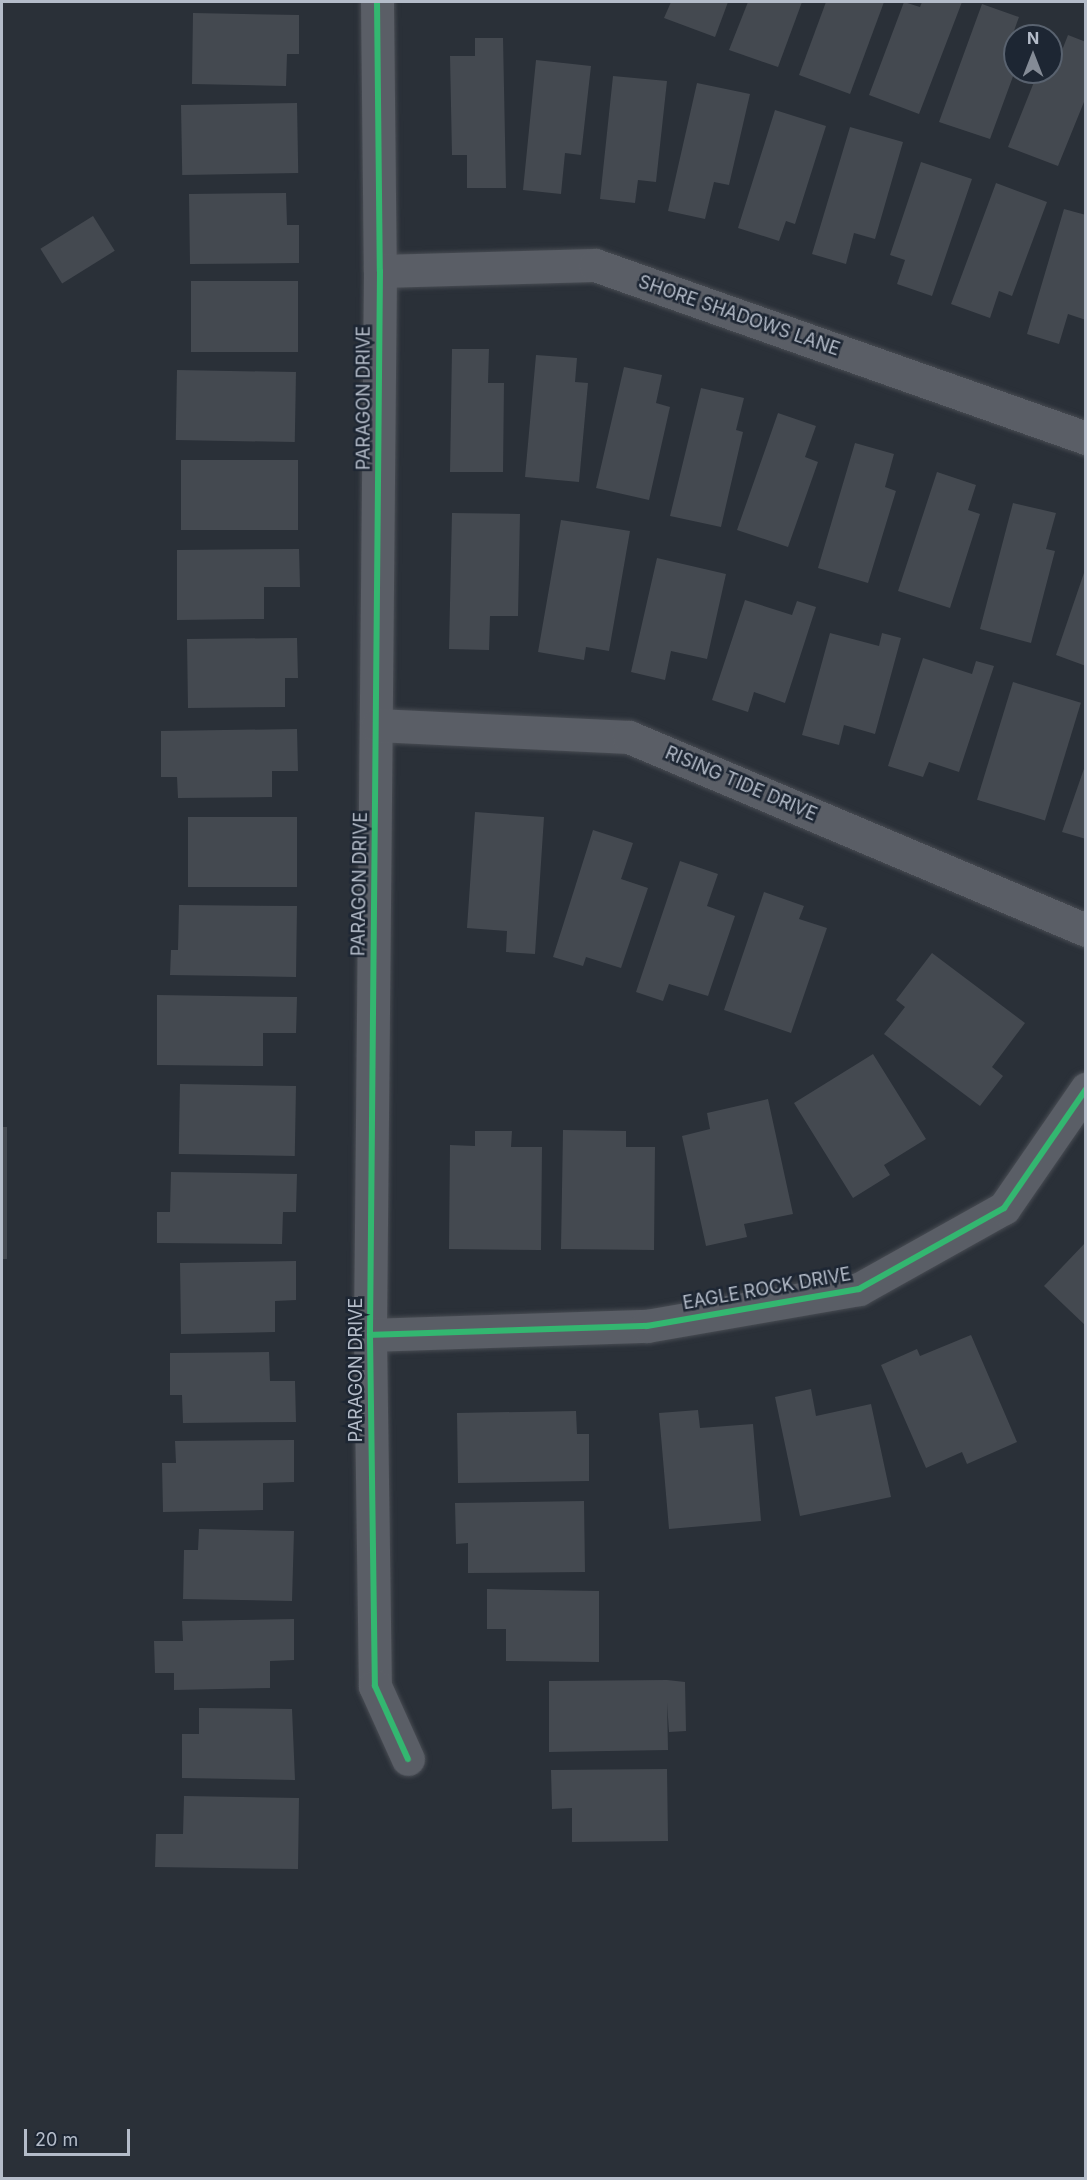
<!DOCTYPE html>
<style>
body{margin:0}
#map{position:relative;width:1087px;height:2180px;overflow:hidden;background:#2a3038;font-family:Inter,sans-serif}
div>[style]{position:absolute}
.building>*{inset:0;background:#444950;transform-origin:0 0}
.roads{filter:drop-shadow(0 0 2px #484c53) drop-shadow(0 0 2px #484c53)}
.minor>*{height:33px;margin:-16.5px;padding:0 16.5px;transform-origin:16.5px;border-radius:16.5px;background:#5a5e66}
.cycleway>*{height:6px;margin:-3px;padding:0 3px;transform-origin:3px;border-radius:3px;background:#33b770}
span{translate:-50% -50%;white-space:nowrap;text-align:center;line-height:1.15;-webkit-text-stroke:5px #1d2633;paint-order:stroke}
.street-label{font-size:18px;color:#b4bcc9}
.frame{position:absolute;inset:0;border:3px solid #b4bcc9;pointer-events:none}
.north{position:absolute;left:1003px;top:24px;width:60px;height:60px;box-sizing:border-box;background:#1d2633;border:2px solid #59626f;border-radius:50%;rotate:0deg;font-size:16px;font-weight:700;line-height:24px;text-align:center;color:#b4bcc9}
.north::after{content:'';display:block;margin:auto;width:21px;height:27px;background:#848b96;clip-path:polygon(50% 0,100% 100%,50% 72%,0 100%)}
.scale{position:absolute;left:24px;top:2129px;width:106px;height:27px;box-sizing:border-box;border:3px solid #b4bcc9;border-top:0;padding-left:8px;font-size:18px;line-height:21px;white-space:nowrap;color:#b4bcc9;-webkit-text-stroke:4px #1d2633;paint-order:stroke}
</style>
<div id="map">
<div class="building">
<div style="clip-path:polygon(671px 2px,728px 2px,715px 37px,664px 18px)"></div>
<div style="clip-path:polygon(748px 2px,802px 2px,778px 67px,729px 50px)"></div>
<div style="clip-path:polygon(826px 2px,884px 2px,850px 94px,799px 75px)"></div>
<div style="clip-path:polygon(904px 2px,920px 7px,922px 2px,962px 2px,919px 114px,869px 95px)"></div>
<div style="clip-path:polygon(982px 4px,1019px 17px,1007px 50px,1015px 53px,1015px 71px,990px 139px,939px 122px)"></div>
<div style="clip-path:polygon(193px 13px,299px 15px,299px 54px,287px 54px,286px 86px,192px 84px)"></div>
<div style="clip-path:polygon(1068px 35px,1086px 42px,1086px 97px,1058px 166px,1008px 147px,1038px 72px,1051px 72px,1051px 55px,1059px 58px)"></div>
<div style="clip-path:polygon(475px 38px,503px 38px,506px 188px,467px 188px,467px 155px,452px 155px,450px 56px,475px 56px)"></div>
<div style="clip-path:polygon(536px 60px,591px 66px,581px 155px,565px 153px,561px 194px,523px 190px)"></div>
<div style="clip-path:polygon(613px 76px,667px 81px,656px 182px,638px 180px,635px 203px,600px 199px)"></div>
<div style="clip-path:polygon(697px 83px,750px 94px,729px 185px,714px 182px,705px 219px,668px 211px)"></div>
<div style="left:297px;top:103px;width:70px;height:116px;rotate:89deg"></div>
<div style="clip-path:polygon(775px 110px,826px 126px,795px 224px,786px 221px,779px 241px,738px 228px)"></div>
<div style="clip-path:polygon(850px 127px,903px 142px,875px 239px,854px 233px,846px 264px,812px 254px)"></div>
<div style="clip-path:polygon(921px 162px,972px 179px,932px 296px,897px 284px,905px 260px,890px 255px)"></div>
<div style="clip-path:polygon(996px 183px,1047px 202px,1012px 296px,999px 291px,990px 318px,951px 304px)"></div>
<div style="clip-path:polygon(286px 193px,287px 225px,299px 225px,299px 263px,190px 264px,189px 194px)"></div>
<div style="clip-path:polygon(1064px 209px,1086px 215px,1086px 320px,1068px 314px,1059px 344px,1027px 334px)"></div>
<div style="left:93px;top:216px;width:41px;height:62px;rotate:58deg"></div>
<div style="left:191px;top:281px;width:107px;height:71px"></div>
<div style="clip-path:polygon(452px 349px,489px 349px,488px 383px,504px 383px,503px 472px,450px 472px)"></div>
<div style="clip-path:polygon(536px 355px,577px 358px,575px 382px,588px 383px,579px 482px,525px 477px)"></div>
<div style="clip-path:polygon(624px 367px,662px 375px,656px 403px,670px 407px,649px 500px,596px 488px)"></div>
<div style="left:177px;top:370px;width:119px;height:70px;rotate:1deg"></div>
<div style="clip-path:polygon(701px 388px,744px 398px,736px 430px,743px 432px,721px 527px,670px 516px)"></div>
<div style="clip-path:polygon(778px 413px,816px 426px,805px 457px,818px 462px,788px 547px,737px 530px)"></div>
<div style="clip-path:polygon(855px 443px,894px 454px,885px 487px,896px 491px,868px 583px,818px 568px)"></div>
<div style="left:181px;top:460px;width:117px;height:70px"></div>
<div style="clip-path:polygon(937px 472px,976px 485px,968px 510px,980px 514px,950px 608px,898px 591px)"></div>
<div style="clip-path:polygon(1013px 503px,1056px 513px,1046px 549px,1055px 551px,1031px 643px,980px 629px)"></div>
<div style="clip-path:polygon(452px 513px,520px 514px,518px 616px,490px 616px,489px 650px,449px 649px)"></div>
<div style="clip-path:polygon(561px 520px,630px 531px,609px 651px,586px 647px,584px 660px,538px 652px)"></div>
<div style="clip-path:polygon(299px 549px,300px 587px,264px 587px,264px 619px,177px 620px,177px 550px)"></div>
<div style="clip-path:polygon(657px 558px,726px 574px,707px 659px,671px 651px,665px 680px,631px 672px)"></div>
<div style="clip-path:polygon(1085px 570px,1086px 571px,1086px 666px,1056px 655px)"></div>
<div style="clip-path:polygon(745px 600px,792px 615px,797px 601px,816px 607px,785px 703px,754px 692px,748px 712px,712px 700px)"></div>
<div style="clip-path:polygon(830px 633px,879px 646px,882px 633px,901px 638px,875px 734px,844px 725px,839px 745px,802px 735px)"></div>
<div style="clip-path:polygon(297px 638px,298px 678px,285px 678px,285px 707px,188px 708px,187px 639px)"></div>
<div style="clip-path:polygon(923px 658px,972px 674px,976px 661px,994px 666px,959px 772px,929px 762px,923px 777px,888px 766px)"></div>
<div style="left:1013px;top:682px;width:71px;height:123px;rotate:17deg"></div>
<div style="clip-path:polygon(297px 729px,298px 771px,272px 771px,272px 797px,178px 798px,177px 777px,161px 777px,161px 731px)"></div>
<div style="clip-path:polygon(1086px 763px,1086px 839px,1062px 832px)"></div>
<div style="clip-path:polygon(475px 812px,544px 817px,535px 954px,506px 952px,507px 931px,467px 928px)"></div>
<div style="left:188px;top:817px;width:109px;height:70px"></div>
<div style="clip-path:polygon(593px 830px,633px 843px,621px 879px,648px 888px,621px 968px,586px 957px,583px 966px,553px 957px)"></div>
<div style="clip-path:polygon(680px 861px,718px 874px,707px 906px,735px 916px,708px 996px,669px 984px,663px 1001px,636px 992px)"></div>
<div style="clip-path:polygon(764px 892px,804px 906px,799px 919px,827px 928px,791px 1033px,724px 1010px)"></div>
<div style="clip-path:polygon(179px 905px,297px 906px,296px 977px,170px 975px,171px 950px,178px 950px)"></div>
<div style="clip-path:polygon(932px 953px,1025px 1023px,992px 1067px,1003px 1076px,980px 1106px,884px 1034px,905px 1007px,896px 1000px)"></div>
<div style="clip-path:polygon(157px 995px,297px 997px,296px 1033px,263px 1033px,263px 1066px,157px 1065px)"></div>
<div style="clip-path:polygon(873px 1054px,926px 1139px,884px 1165px,890px 1175px,853px 1198px,794px 1103px)"></div>
<div style="left:180px;top:1084px;width:116px;height:70px;rotate:1deg"></div>
<div style="clip-path:polygon(768px 1099px,793px 1214px,744px 1224px,747px 1237px,706px 1246px,682px 1136px,710px 1129px,707px 1113px)"></div>
<div style="left:2px;top:1127px;width:5px;height:132px"></div>
<div style="clip-path:polygon(563px 1130px,626px 1131px,626px 1147px,655px 1147px,654px 1250px,561px 1249px)"></div>
<div style="clip-path:polygon(475px 1131px,512px 1131px,511px 1147px,542px 1147px,541px 1250px,449px 1249px,450px 1145px,475px 1146px)"></div>
<div style="clip-path:polygon(171px 1172px,297px 1174px,296px 1212px,283px 1212px,282px 1244px,157px 1243px,157px 1212px,170px 1212px)"></div>
<div style="clip-path:polygon(1086px 1242px,1086px 1326px,1044px 1286px)"></div>
<div style="clip-path:polygon(296px 1261px,296px 1300px,275px 1301px,275px 1332px,181px 1334px,180px 1263px)"></div>
<div style="clip-path:polygon(971px 1335px,1017px 1442px,967px 1464px,962px 1452px,926px 1468px,881px 1365px,917px 1349px,920px 1356px)"></div>
<div style="clip-path:polygon(269px 1352px,270px 1381px,295px 1381px,296px 1422px,183px 1423px,182px 1395px,170px 1395px,170px 1353px)"></div>
<div style="clip-path:polygon(811px 1389px,816px 1416px,871px 1404px,891px 1497px,800px 1516px,775px 1397px)"></div>
<div style="clip-path:polygon(698px 1410px,700px 1428px,753px 1424px,761px 1521px,669px 1529px,659px 1413px)"></div>
<div style="clip-path:polygon(576px 1411px,577px 1434px,589px 1434px,589px 1481px,458px 1483px,457px 1413px)"></div>
<div style="clip-path:polygon(294px 1440px,294px 1482px,263px 1483px,263px 1510px,163px 1512px,162px 1463px,176px 1463px,175px 1441px)"></div>
<div style="clip-path:polygon(584px 1501px,585px 1572px,468px 1573px,468px 1543px,456px 1544px,455px 1503px)"></div>
<div style="clip-path:polygon(199px 1529px,294px 1531px,292px 1601px,183px 1599px,184px 1550px,198px 1550px)"></div>
<div style="clip-path:polygon(487px 1589px,599px 1591px,599px 1662px,506px 1661px,506px 1629px,487px 1629px)"></div>
<div style="clip-path:polygon(294px 1619px,294px 1660px,270px 1661px,270px 1688px,174px 1690px,174px 1673px,155px 1673px,154px 1641px,183px 1641px,182px 1621px)"></div>
<div style="clip-path:polygon(667px 1680px,685px 1682px,686px 1731px,669px 1732px,667px 1703px,668px 1750px,549px 1752px,549px 1681px)"></div>
<div style="clip-path:polygon(199px 1708px,292px 1709px,295px 1780px,182px 1778px,182px 1734px,199px 1734px)"></div>
<div style="clip-path:polygon(667px 1769px,668px 1841px,572px 1842px,572px 1808px,552px 1809px,551px 1770px)"></div>
<div style="clip-path:polygon(184px 1796px,299px 1798px,298px 1869px,155px 1867px,156px 1834px,183px 1834px)"></div>
</div>
<div class="roads">
<div class="minor">
<div style="left:377px;top:2px;width:269px;rotate:89.4deg"></div>
<div style="left:380px;top:271px;width:1064px;rotate:90.54deg"></div>
<div style="left:370px;top:1335px;width:351px;rotate:89.2deg"></div>
<div style="left:375px;top:1686px;width:80px;rotate:65.7deg"></div>
<div style="left:380px;top:271px;width:215px;rotate:-1.6deg"></div>
<div style="left:595px;top:265px;width:521px;rotate:19.41deg"></div>
<div style="left:377px;top:725px;width:252px;rotate:2.7deg"></div>
<div style="left:629px;top:737px;width:496px;rotate:22.9deg"></div>
<div style="left:370px;top:1335px;width:277px;rotate:-1.9deg"></div>
<div style="left:647px;top:1326px;width:215px;rotate:-9.9deg"></div>
<div style="left:859px;top:1289px;width:166px;rotate:-29.2deg"></div>
<div style="left:1004px;top:1208px;width:145px;rotate:-55.4deg"></div>
</div>
</div>
<div class="cycleway">
<div style="left:377px;top:2px;width:269px;rotate:89.4deg"></div>
<div style="left:380px;top:271px;width:1064px;rotate:90.54deg"></div>
<div style="left:370px;top:1335px;width:351px;rotate:89.2deg"></div>
<div style="left:375px;top:1686px;width:80px;rotate:65.7deg"></div>
<div style="left:370px;top:1335px;width:277px;rotate:-1.9deg"></div>
<div style="left:647px;top:1326px;width:215px;rotate:-9.9deg"></div>
<div style="left:859px;top:1289px;width:166px;rotate:-29.2deg"></div>
<div style="left:1004px;top:1208px;width:145px;rotate:-55.4deg"></div>
</div>
<div class="street-label">
<span style="left:739px;top:316px;rotate:19deg">SHORE SHADOWS LANE</span>
<span style="left:364px;top:398px;rotate:-90deg">PARAGON DRIVE</span>
<span style="left:741px;top:784px;rotate:23deg">RISING TIDE DRIVE</span>
<span style="left:360px;top:884px;rotate:-89deg">PARAGON DRIVE</span>
<span style="left:767px;top:1289px;rotate:-10deg">EAGLE ROCK DRIVE</span>
<span style="left:356px;top:1370px;rotate:-90deg">PARAGON DRIVE</span>
</div>
<div class="frame"></div>
<div class="north">N</div>
<div class="scale">20 m</div>
</div>
